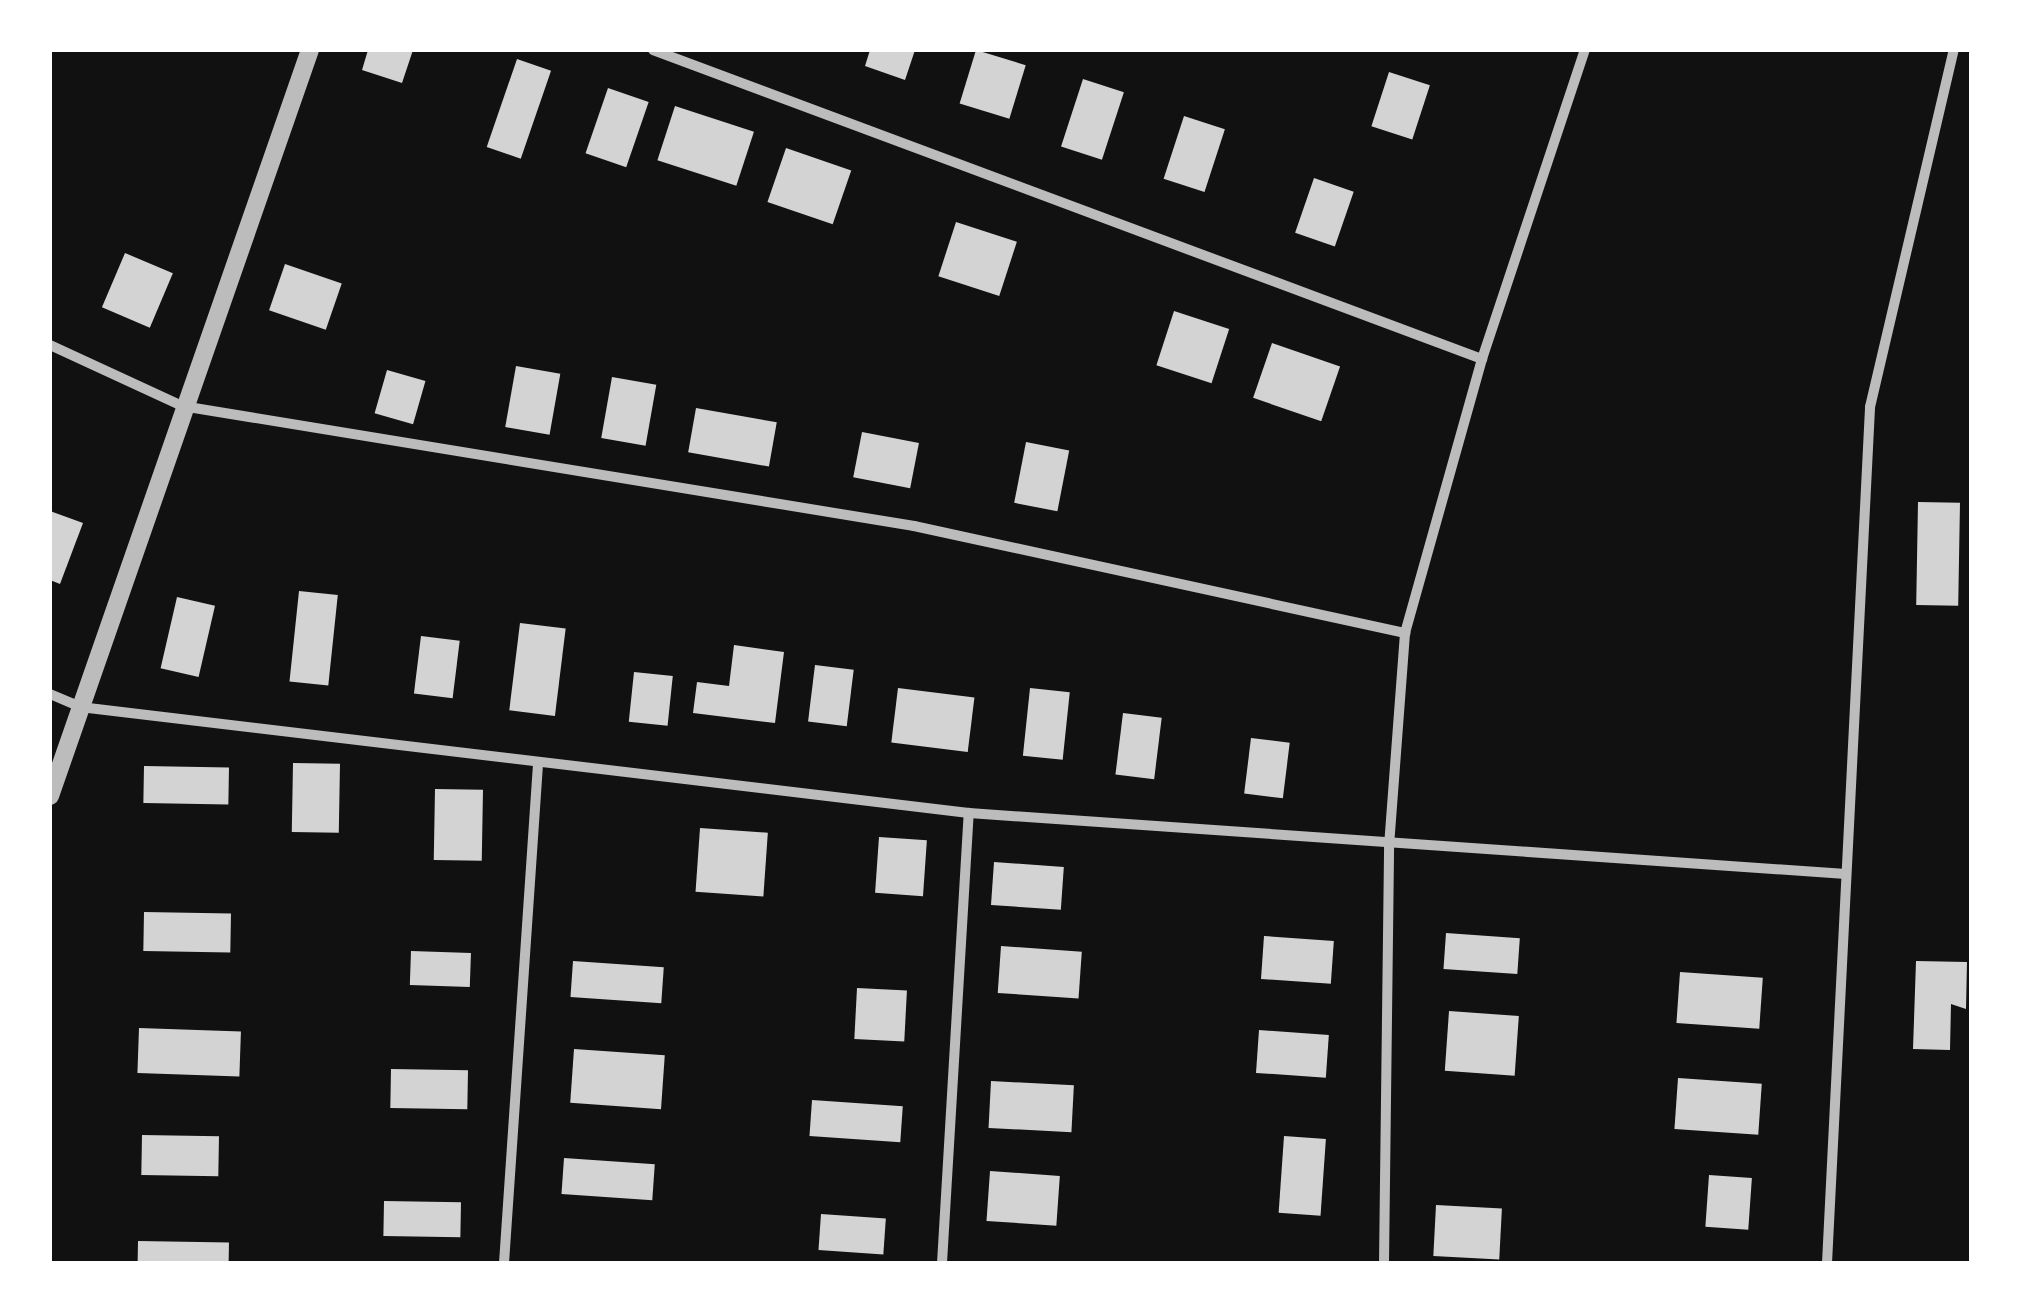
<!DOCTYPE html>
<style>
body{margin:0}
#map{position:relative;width:2021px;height:1313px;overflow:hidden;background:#111;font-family:"Fira Sans Condensed",sans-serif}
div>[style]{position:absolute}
.building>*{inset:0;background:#d3d3d3;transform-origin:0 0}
.minor>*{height:10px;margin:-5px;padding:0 5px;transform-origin:5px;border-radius:5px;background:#bcbcbc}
.tertiary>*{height:18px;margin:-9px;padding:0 9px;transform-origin:9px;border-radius:9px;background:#bcbcbc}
span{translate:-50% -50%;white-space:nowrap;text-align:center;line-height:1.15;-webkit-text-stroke:8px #fff;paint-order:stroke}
.frame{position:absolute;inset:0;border:52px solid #fff;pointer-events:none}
</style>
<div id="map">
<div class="building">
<div style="clip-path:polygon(368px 50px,413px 50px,402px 83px,362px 70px)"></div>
<div style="clip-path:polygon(870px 50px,915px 50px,905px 80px,865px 66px)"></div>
<div style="left:976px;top:50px;width:52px;height:56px;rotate:17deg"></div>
<div style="left:517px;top:59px;width:36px;height:93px;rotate:19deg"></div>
<div style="left:1389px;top:72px;width:43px;height:57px;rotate:18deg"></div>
<div style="left:1083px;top:79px;width:43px;height:71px;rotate:18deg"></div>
<div style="left:608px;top:88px;width:43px;height:69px;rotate:19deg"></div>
<div style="left:675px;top:106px;width:83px;height:57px;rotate:18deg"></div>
<div style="left:1184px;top:116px;width:43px;height:66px;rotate:18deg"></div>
<div style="left:786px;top:148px;width:69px;height:57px;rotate:19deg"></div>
<div style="left:1314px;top:178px;width:42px;height:58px;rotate:19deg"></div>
<div style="left:956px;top:222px;width:64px;height:57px;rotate:18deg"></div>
<div style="left:125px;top:253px;width:52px;height:59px;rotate:23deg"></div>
<div style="left:285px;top:264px;width:60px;height:49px;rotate:19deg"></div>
<div style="left:1174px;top:311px;width:58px;height:57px;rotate:18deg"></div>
<div style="left:1272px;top:343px;width:72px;height:58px;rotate:19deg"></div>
<div style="left:516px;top:366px;width:45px;height:62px;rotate:10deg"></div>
<div style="left:387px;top:370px;width:40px;height:45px;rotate:16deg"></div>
<div style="left:612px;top:377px;width:45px;height:62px;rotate:10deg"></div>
<div style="left:696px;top:408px;width:82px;height:45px;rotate:10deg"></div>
<div style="left:862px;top:432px;width:58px;height:46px;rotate:11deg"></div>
<div style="left:1026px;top:442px;width:44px;height:62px;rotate:11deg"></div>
<div style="left:1918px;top:502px;width:42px;height:103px;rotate:1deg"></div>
<div style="clip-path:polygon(50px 511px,83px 523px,60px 584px,50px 580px)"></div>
<div style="left:299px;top:591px;width:39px;height:91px;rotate:6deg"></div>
<div style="left:177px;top:597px;width:39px;height:73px;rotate:13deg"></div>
<div style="left:520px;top:623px;width:46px;height:88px;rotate:7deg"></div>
<div style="left:421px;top:636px;width:39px;height:58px;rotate:7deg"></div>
<div style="clip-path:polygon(734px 645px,784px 652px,775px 723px,693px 713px,697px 682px,729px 686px)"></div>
<div style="left:815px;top:665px;width:39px;height:57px;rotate:7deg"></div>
<div style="left:634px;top:672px;width:39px;height:50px;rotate:6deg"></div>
<div style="left:898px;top:688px;width:77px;height:55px;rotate:7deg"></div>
<div style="left:1030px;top:688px;width:40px;height:68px;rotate:6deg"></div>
<div style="left:1123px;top:713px;width:39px;height:62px;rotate:7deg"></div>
<div style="left:1251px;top:738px;width:39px;height:56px;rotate:7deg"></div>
<div style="left:293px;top:763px;width:47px;height:69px;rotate:1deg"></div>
<div style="left:144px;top:766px;width:85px;height:37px;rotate:1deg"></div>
<div style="left:435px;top:789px;width:48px;height:71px;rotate:1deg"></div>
<div style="left:700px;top:828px;width:68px;height:64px;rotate:4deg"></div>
<div style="left:879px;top:837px;width:48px;height:56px;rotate:4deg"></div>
<div style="left:994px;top:862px;width:70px;height:43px;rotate:4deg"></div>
<div style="left:144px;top:912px;width:87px;height:39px;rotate:1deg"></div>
<div style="left:1446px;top:933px;width:74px;height:36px;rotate:4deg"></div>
<div style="left:1264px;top:936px;width:70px;height:43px;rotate:4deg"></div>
<div style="left:1001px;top:946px;width:81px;height:47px;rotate:4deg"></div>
<div style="left:411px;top:951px;width:60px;height:34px;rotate:2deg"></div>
<div style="left:573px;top:961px;width:91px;height:36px;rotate:4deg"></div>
<div style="clip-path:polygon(1916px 961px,1967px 962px,1966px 1009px,1951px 1004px,1950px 1050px,1913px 1049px)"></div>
<div style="left:1680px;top:972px;width:83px;height:51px;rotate:4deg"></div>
<div style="left:857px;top:988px;width:50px;height:51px;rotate:3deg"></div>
<div style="left:1449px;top:1011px;width:70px;height:60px;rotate:4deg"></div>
<div style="left:139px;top:1028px;width:102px;height:45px;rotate:2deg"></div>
<div style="left:1259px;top:1030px;width:70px;height:43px;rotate:4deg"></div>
<div style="left:574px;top:1049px;width:91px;height:54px;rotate:4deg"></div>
<div style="left:391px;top:1069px;width:77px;height:39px;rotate:1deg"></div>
<div style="left:1678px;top:1078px;width:84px;height:51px;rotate:4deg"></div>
<div style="left:991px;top:1081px;width:83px;height:47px;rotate:3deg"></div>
<div style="left:812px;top:1100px;width:91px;height:36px;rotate:4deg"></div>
<div style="left:142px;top:1135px;width:77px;height:40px;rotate:1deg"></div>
<div style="left:1284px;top:1136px;width:42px;height:77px;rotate:4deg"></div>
<div style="left:564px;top:1158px;width:91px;height:36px;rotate:4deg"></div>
<div style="left:990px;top:1171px;width:70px;height:50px;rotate:4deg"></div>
<div style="left:1709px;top:1175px;width:43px;height:52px;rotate:4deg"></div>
<div style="left:384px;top:1201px;width:77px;height:35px;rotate:1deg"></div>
<div style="left:1436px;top:1205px;width:66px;height:51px;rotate:3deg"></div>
<div style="left:821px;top:1214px;width:65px;height:36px;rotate:4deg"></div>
<div style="left:138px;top:1241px;width:91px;height:22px;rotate:1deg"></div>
</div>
<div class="minor">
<div style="left:653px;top:50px;width:885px;rotate:20.44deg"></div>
<div style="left:50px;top:345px;width:145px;rotate:24.8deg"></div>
<div style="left:182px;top:406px;width:742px;rotate:9.31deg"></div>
<div style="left:914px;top:526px;width:503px;rotate:12.29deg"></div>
<div style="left:50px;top:694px;width:33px;rotate:23deg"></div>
<div style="left:80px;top:707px;width:895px;rotate:6.8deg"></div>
<div style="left:969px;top:813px;width:879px;rotate:3.98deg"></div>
<div style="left:504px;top:1263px;width:500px;rotate:-86.1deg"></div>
<div style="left:942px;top:1263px;width:451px;rotate:-86.6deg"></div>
<div style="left:1384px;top:1263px;width:417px;rotate:-89.3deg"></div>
<div style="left:1389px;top:846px;width:214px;rotate:-85.7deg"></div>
<div style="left:1405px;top:633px;width:285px;rotate:-74.3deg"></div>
<div style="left:1482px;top:359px;width:326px;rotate:-71.6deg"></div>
<div style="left:1827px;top:1263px;width:857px;rotate:-87.12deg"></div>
<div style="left:1870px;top:407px;width:367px;rotate:-76.8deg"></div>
</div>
<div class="tertiary">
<div style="left:50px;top:796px;width:790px;rotate:-70.79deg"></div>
</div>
<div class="frame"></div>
</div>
